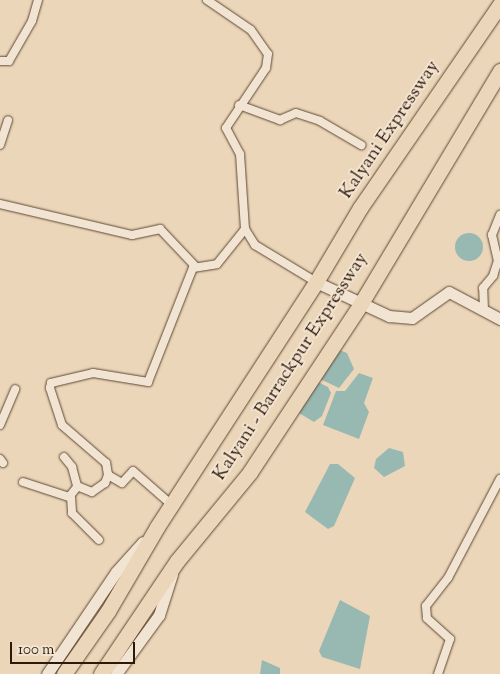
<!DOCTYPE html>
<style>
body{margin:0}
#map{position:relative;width:500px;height:674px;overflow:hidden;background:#ebd6b9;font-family:"Sorts Mill Goudy",serif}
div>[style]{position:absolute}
.water>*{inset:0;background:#98b9b2}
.round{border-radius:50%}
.roads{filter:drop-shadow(0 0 1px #5e4834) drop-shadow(0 0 1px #5e4834)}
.street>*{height:8px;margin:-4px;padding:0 4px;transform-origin:4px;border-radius:4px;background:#f2e4d2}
.secondary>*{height:11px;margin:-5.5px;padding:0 5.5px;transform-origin:5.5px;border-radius:5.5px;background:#f2e4d2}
.highway>*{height:15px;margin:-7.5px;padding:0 7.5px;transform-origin:7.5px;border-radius:7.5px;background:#ebd6b9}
span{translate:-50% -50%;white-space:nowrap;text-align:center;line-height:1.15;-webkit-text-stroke:4px #f2e4d2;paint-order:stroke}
.street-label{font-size:19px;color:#2f1808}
.scale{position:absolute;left:10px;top:642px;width:125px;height:22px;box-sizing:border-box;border:2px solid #2f1808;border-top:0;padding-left:6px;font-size:15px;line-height:18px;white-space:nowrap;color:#2f1808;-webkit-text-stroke:4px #f2e4d2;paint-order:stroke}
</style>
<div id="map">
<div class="water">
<div class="round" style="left:455px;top:233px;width:28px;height:28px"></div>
<div style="clip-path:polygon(334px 348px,347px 353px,354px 369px,339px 388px,318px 378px)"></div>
<div style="clip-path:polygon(359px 373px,373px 378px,364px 403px,369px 412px,359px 439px,323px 425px,336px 391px,345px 391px)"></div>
<div style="clip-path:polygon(306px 376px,328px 387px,331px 393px,322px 416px,314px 422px,294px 410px)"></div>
<div style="clip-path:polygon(389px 448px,403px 452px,405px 466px,384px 477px,374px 468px,376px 459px)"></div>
<div style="clip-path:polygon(330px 464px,338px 464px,355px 478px,334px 526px,328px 529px,305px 512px)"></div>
<div style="clip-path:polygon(340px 600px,370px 616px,360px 669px,322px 657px,319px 651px)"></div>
<div style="clip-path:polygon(262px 660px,280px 668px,280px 674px,260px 674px)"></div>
</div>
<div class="roads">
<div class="street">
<div style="left:207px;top:0;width:53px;rotate:34.3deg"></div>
<div style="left:251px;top:30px;width:29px;rotate:55deg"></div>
<div style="left:268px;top:54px;width:14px;rotate:98deg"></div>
<div style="left:266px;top:68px;width:72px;rotate:123.7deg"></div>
<div style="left:226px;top:128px;width:30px;rotate:62deg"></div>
<div style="left:240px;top:154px;width:75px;rotate:86.2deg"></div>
<div style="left:245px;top:229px;width:19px;rotate:58deg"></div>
<div style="left:255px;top:245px;width:71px;rotate:31.2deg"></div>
<div style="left:0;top:61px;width:9px"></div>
<div style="left:9px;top:61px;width:46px;rotate:-60.1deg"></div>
<div style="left:32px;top:21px;width:22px;rotate:-74deg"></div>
<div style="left:239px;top:105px;width:44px;rotate:20.1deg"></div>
<div style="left:280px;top:120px;width:17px;rotate:-24deg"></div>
<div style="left:296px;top:113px;width:25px;rotate:18deg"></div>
<div style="left:320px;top:121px;width:48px;rotate:30.3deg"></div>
<div style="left:0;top:145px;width:26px;rotate:-72deg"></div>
<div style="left:0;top:204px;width:136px;rotate:13.2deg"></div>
<div style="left:132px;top:235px;width:29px;rotate:-12deg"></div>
<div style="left:160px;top:229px;width:51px;rotate:46.6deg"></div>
<div style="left:484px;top:311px;width:23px;rotate:-92deg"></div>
<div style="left:483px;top:288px;width:16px;rotate:-50deg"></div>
<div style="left:493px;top:276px;width:16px;rotate:-72deg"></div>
<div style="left:498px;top:261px;width:27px;rotate:-103deg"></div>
<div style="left:492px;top:235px;width:22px;rotate:-68deg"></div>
<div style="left:0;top:425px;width:39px;rotate:-67deg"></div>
<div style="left:64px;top:457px;width:13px;rotate:51deg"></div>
<div style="left:72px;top:467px;width:20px;rotate:75deg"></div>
<div style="left:77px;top:486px;width:16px;rotate:22deg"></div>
<div style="left:92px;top:492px;width:16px;rotate:-35deg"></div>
<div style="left:105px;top:483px;width:9px;rotate:-69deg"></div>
<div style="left:108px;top:475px;width:12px;rotate:-99deg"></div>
<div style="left:106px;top:463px;width:58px;rotate:-139.2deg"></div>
<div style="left:62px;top:425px;width:39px;rotate:-108deg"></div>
<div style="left:50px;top:388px;width:5px;rotate:-79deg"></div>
<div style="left:51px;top:383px;width:43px;rotate:-13.4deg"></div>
<div style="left:93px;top:373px;width:56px;rotate:9.3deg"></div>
<div style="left:148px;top:382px;width:123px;rotate:-68.5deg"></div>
<div style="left:193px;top:268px;width:24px;rotate:-9deg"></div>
<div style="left:217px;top:264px;width:45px;rotate:-51.3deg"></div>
<div style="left:0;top:459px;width:5px;rotate:53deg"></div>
<div style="left:108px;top:475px;width:16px;rotate:30deg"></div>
<div style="left:122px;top:483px;width:16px;rotate:-47deg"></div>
<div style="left:133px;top:471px;width:52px;rotate:41.1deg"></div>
<div style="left:23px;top:482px;width:48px;rotate:18.1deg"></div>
<div style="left:69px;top:497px;width:14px;rotate:-51deg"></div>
<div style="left:71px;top:497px;width:16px;rotate:86deg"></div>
<div style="left:72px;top:513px;width:38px;rotate:45deg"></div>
<div style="left:438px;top:674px;width:37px;rotate:-71deg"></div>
<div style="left:450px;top:639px;width:31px;rotate:-138deg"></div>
<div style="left:427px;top:618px;width:12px;rotate:-95deg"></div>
<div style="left:426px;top:606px;width:36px;rotate:-52deg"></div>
<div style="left:448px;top:578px;width:112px;rotate:-62.3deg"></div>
</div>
<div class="secondary">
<div style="left:316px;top:282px;width:81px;rotate:25deg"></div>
<div style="left:389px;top:316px;width:23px;rotate:5deg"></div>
<div style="left:412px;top:318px;width:45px;rotate:-35.1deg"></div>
<div style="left:449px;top:292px;width:58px;rotate:27.9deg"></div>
<div style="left:47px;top:674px;width:123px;rotate:-55.9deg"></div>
<div style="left:116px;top:572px;width:40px;rotate:-48deg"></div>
<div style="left:116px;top:674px;width:73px;rotate:-53.9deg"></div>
<div style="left:159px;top:615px;width:43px;rotate:-72.4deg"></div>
</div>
<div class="highway">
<div style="left:64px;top:674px;width:77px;rotate:-55.1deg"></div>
<div style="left:108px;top:611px;width:97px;rotate:-59.7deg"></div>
<div style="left:157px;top:527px;width:292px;rotate:-57deg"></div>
<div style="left:316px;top:282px;width:86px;rotate:-59.3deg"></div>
<div style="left:360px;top:208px;width:247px;rotate:-55.5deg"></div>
<div style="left:101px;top:674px;width:136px;rotate:-56.1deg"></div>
<div style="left:177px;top:561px;width:115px;rotate:-50.6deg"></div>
<div style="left:250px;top:472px;width:200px;rotate:-56.6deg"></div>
<div style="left:360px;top:305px;width:273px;rotate:-59.1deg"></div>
</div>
</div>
<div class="street-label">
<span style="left:390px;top:130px;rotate:-56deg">Kalyani Expressway</span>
<span style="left:291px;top:367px;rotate:-57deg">Kalyani - Barrackpur Expressway</span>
</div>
<div class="scale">100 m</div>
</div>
